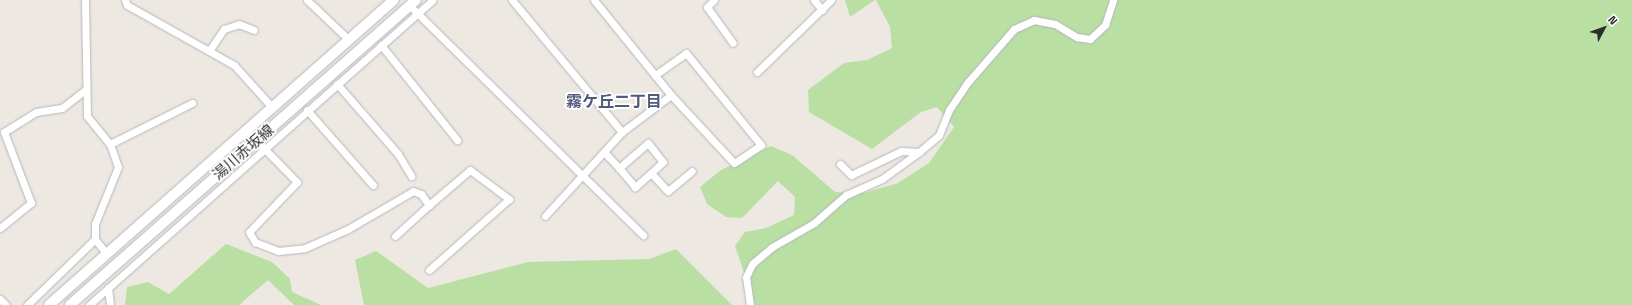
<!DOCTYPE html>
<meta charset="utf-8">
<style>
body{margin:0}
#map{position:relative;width:1632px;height:305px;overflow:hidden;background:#ede8e1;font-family:"Space Grotesk","Noto Sans JP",sans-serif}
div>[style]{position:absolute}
.green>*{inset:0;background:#badfa3}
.roads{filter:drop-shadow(0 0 1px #b4b7bf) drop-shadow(0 0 1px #b4b7bf)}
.minor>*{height:7px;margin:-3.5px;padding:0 3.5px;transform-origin:3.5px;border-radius:3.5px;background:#fff}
.secondary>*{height:10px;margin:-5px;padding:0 5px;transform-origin:5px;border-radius:5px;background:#fff}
span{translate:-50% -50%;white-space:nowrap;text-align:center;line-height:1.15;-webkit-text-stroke:3.5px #fff;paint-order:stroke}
.street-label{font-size:15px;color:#2d2d2d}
.neighbourhood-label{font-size:16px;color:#505a7b;font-weight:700}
.north{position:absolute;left:1584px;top:8px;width:40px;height:40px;-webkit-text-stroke:3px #fff;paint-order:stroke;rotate:49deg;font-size:11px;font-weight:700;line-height:16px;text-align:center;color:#2d2d2d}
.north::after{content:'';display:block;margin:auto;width:14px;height:18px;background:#2d2d2d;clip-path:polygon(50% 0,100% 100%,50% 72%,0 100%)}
</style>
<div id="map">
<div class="green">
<div style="clip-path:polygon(845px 0,875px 0,850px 17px)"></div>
<div style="clip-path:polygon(876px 0,1632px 0,1632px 305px,755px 305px,735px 246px,745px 232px,766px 228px,794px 215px,795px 197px,778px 181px,742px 218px,726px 217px,707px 204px,700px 187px,721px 170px,771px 146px,792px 155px,835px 192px,863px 193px,898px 183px,929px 163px,954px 127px,937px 107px,921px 112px,872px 149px,809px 112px,808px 90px,844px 63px,867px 60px,892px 48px,890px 27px)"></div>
<div style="clip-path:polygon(226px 244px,272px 262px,290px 279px,292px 292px,321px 305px,294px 305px,268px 280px,239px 305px,125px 305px,127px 287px,148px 282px,169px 294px)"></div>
<div style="clip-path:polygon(676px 249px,732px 305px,364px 305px,355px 260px,376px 251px,428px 288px,528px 262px,649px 259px)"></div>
</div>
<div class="roads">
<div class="minor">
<div style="left:85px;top:0;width:116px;rotate:89deg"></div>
<div style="left:87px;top:116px;width:36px;rotate:51deg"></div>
<div style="left:110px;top:144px;width:24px;rotate:71deg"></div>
<div style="left:118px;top:167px;width:61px;rotate:112deg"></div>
<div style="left:95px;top:224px;width:15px;rotate:90deg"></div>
<div style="left:95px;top:239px;width:16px;rotate:52deg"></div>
<div style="left:125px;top:0;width:5px;rotate:68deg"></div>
<div style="left:127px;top:5px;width:123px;rotate:29.3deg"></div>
<div style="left:234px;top:65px;width:55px;rotate:47.9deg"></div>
<div style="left:307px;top:0;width:57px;rotate:43.6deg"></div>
<div style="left:512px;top:0;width:172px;rotate:50.2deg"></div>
<div style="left:714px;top:0;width:10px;rotate:135deg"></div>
<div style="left:707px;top:7px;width:44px;rotate:54.2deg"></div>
<div style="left:814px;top:0;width:13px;rotate:51deg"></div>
<div style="left:410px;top:6px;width:327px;rotate:44.5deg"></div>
<div style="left:381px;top:45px;width:122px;rotate:51.3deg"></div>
<div style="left:209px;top:51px;width:27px;rotate:-56deg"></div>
<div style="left:224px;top:29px;width:16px;rotate:-18deg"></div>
<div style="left:239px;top:24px;width:16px;rotate:22deg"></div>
<div style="left:757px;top:72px;width:103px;rotate:-44.2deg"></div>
<div style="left:655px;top:75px;width:38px;rotate:-35deg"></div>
<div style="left:686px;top:53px;width:119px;rotate:50.8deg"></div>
<div style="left:761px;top:145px;width:32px;rotate:146deg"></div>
<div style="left:734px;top:163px;width:93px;rotate:-132.8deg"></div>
<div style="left:337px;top:84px;width:93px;rotate:48.9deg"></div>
<div style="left:398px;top:154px;width:26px;rotate:59deg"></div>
<div style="left:307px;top:110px;width:100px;rotate:48.7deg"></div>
<div style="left:246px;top:130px;width:73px;rotate:45.6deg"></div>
<div style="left:297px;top:182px;width:69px;rotate:133.8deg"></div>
<div style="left:249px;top:232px;width:12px;rotate:59deg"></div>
<div style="left:255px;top:242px;width:25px;rotate:21deg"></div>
<div style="left:278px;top:251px;width:27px;rotate:-6deg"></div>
<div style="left:305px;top:248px;width:47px;rotate:-23.8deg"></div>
<div style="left:348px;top:229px;width:75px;rotate:-30.3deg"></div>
<div style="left:413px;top:191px;width:9px;rotate:21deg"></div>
<div style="left:421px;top:194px;width:14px;rotate:54deg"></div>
<div style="left:429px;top:205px;width:54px;rotate:-40.5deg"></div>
<div style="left:470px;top:170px;width:49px;rotate:36.6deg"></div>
<div style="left:509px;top:199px;width:107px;rotate:138.4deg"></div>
<div style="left:110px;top:144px;width:92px;rotate:-26.6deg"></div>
<div style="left:605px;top:153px;width:21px;rotate:47deg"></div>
<div style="left:619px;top:168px;width:38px;rotate:-41deg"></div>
<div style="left:648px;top:143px;width:24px;rotate:52deg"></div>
<div style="left:663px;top:162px;width:38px;rotate:138deg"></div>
<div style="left:635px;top:187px;width:25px;rotate:-130deg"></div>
<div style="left:840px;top:164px;width:16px;rotate:45deg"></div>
<div style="left:851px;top:175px;width:55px;rotate:-25.6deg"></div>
<div style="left:901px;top:151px;width:18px;rotate:3deg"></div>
<div style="left:651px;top:173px;width:25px;rotate:47deg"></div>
<div style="left:668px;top:191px;width:31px;rotate:-40deg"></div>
<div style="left:545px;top:216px;width:114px;rotate:-47.5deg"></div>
<div style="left:622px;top:132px;width:61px;rotate:-37.1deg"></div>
<div style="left:671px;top:95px;width:122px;rotate:-129deg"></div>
<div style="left:0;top:228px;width:40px;rotate:-39deg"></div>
<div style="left:31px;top:203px;width:76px;rotate:-110.8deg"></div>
<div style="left:4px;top:132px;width:38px;rotate:-32deg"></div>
<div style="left:36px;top:112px;width:26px;rotate:-9deg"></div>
<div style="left:62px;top:108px;width:28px;rotate:-38deg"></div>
<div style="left:395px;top:236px;width:46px;rotate:-42.4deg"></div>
<div style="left:108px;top:288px;width:17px;rotate:83deg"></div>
<div style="left:0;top:299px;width:8px;rotate:45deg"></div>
<div style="left:27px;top:305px;width:95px;rotate:-44.1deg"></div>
<div style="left:89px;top:305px;width:459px;rotate:-41.6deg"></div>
<div style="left:750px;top:305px;width:28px;rotate:-98deg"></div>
<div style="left:746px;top:277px;width:14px;rotate:-65deg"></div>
<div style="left:752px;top:264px;width:26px;rotate:-40deg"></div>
<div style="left:772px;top:247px;width:48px;rotate:-29.7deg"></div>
<div style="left:814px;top:223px;width:43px;rotate:-41.2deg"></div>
<div style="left:846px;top:195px;width:39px;rotate:-24deg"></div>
<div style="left:882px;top:179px;width:46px;rotate:-36.1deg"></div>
<div style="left:919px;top:152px;width:26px;rotate:-40deg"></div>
<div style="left:939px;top:135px;width:27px;rotate:-68deg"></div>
<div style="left:949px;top:110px;width:34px;rotate:-56deg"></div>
<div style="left:968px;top:82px;width:70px;rotate:-49deg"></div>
<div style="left:1014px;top:29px;width:22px;rotate:-24deg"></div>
<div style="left:1034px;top:20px;width:21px;rotate:11deg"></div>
<div style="left:1055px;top:24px;width:26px;rotate:31deg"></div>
<div style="left:1077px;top:37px;width:13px;rotate:9deg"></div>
<div style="left:1090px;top:39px;width:21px;rotate:-43deg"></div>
<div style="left:1105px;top:25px;width:26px;rotate:-72deg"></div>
</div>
<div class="secondary">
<div style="left:49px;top:305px;width:460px;rotate:-41.5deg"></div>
<div style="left:70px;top:305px;width:461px;rotate:-41.4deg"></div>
</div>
</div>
<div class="street-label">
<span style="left:243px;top:152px;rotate:-41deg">湯川赤坂線</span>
</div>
<div class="neighbourhood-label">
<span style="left:614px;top:102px">霧ケ丘二丁目</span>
</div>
<div class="north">N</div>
</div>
